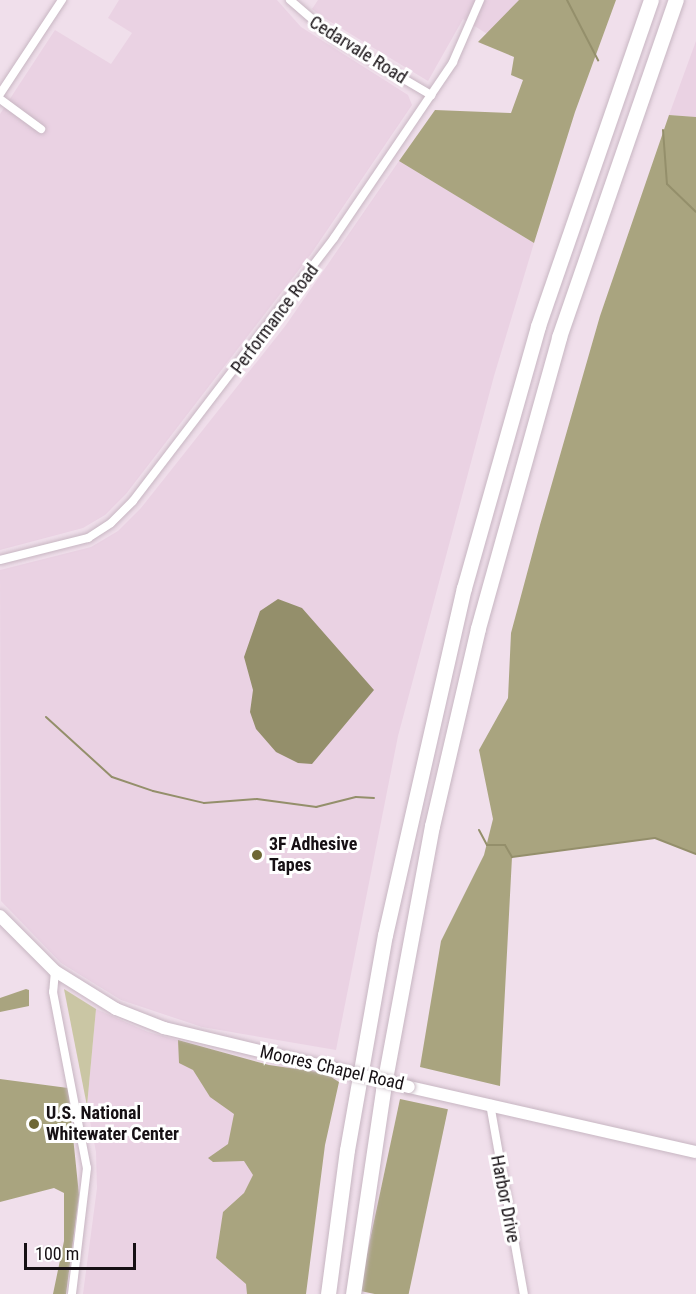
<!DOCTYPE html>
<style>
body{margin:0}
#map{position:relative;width:696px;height:1294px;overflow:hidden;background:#f0dfeb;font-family:"Roboto Condensed",sans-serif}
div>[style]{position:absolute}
.built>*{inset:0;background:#ead2e3}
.green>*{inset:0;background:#cac6a4}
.forest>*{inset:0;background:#a9a47f;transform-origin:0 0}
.water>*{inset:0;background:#948f6b}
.stream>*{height:2px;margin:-1px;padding:0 1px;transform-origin:1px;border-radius:1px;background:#948f6b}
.roads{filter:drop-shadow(0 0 2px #c7b6c2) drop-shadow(0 0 2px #c7b6c2)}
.street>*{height:8px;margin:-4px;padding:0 4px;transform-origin:4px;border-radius:4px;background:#fff}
.secondary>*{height:12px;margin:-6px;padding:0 6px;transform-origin:6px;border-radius:6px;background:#fff}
.highway>*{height:15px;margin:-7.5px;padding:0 7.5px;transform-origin:7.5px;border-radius:7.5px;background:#fff}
.bridges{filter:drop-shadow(0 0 2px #c7b6c2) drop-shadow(0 0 2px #c7b6c2)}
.secondary-bridge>*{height:12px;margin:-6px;padding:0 6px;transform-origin:6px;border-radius:6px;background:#fff}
.dots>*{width:16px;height:16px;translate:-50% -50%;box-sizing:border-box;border:3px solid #fff;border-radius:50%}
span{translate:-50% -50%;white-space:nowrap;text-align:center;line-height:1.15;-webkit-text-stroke:6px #fff;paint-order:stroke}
.street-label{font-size:18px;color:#161014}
.poi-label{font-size:18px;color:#161014;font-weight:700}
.left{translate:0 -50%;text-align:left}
.scale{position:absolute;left:24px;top:1243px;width:112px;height:27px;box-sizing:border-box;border:3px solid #161014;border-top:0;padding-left:8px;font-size:18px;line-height:21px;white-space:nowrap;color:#161014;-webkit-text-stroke:4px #fff;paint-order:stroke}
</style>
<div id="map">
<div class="built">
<div style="clip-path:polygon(119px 0,277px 0,301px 27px,408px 95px,412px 105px,311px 254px,126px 494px,105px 515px,83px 528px,0 550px,0 114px,55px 30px,111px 64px,132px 33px,108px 18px)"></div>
<div style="clip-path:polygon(318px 0,519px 0,489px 35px,463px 19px,428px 81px,321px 16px,312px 9px)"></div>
<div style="clip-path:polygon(696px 41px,696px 117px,669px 115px)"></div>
<div style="clip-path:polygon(399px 161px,534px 243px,494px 376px,398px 736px,336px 1050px,202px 1027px,121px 1000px,61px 963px,1px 901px,0 570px,91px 547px,118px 531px,141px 508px,286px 325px)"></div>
<div style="clip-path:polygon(96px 1009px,148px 1032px,203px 1047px,202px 1054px,295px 1076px,263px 1294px,83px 1294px,97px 1188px,96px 1152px,87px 1106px)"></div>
</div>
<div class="green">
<div style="clip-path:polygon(64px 989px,96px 1009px,87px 1106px)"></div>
</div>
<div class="forest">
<div style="clip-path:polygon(519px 0,616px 0,575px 112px,534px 243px,399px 161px,435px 110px,511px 113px,523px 80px,511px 75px,514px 57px,478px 42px)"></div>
<div style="clip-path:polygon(669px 115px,696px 117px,696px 854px,655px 838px,512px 857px,500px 1086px,420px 1067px,441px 941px,484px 855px,493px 819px,479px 750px,508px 698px,511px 633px,540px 525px,600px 316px)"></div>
<div style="clip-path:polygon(26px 989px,29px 990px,29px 1006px,0 1012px,0 998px)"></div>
<div style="clip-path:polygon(178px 1040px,269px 1065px,325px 1073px,339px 1082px,325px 1145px,306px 1294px,247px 1294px,246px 1284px,216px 1258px,223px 1212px,244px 1193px,253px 1175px,244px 1161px,213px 1162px,208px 1158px,228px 1144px,234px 1114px,210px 1097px,193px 1070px,179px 1063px)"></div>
<div style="clip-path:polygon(0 1079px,68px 1088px,79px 1195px,66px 1294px,53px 1294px,64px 1241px,64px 1193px,54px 1188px,0 1202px)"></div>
<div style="left:400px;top:1099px;width:49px;height:196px;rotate:12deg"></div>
</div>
<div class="water">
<div style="clip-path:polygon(278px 599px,302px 608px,374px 690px,312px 764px,298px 763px,276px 752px,256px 729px,250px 712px,253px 690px,244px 657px,260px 611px)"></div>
</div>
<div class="stream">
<div style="left:567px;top:0;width:68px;rotate:62.7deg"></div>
<div style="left:663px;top:130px;width:54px;rotate:85.8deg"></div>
<div style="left:667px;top:184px;width:40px;rotate:44deg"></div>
<div style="left:46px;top:717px;width:89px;rotate:42.3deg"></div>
<div style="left:112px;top:777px;width:43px;rotate:18.9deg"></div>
<div style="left:153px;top:791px;width:52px;rotate:13.2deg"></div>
<div style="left:204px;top:803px;width:53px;rotate:-4.3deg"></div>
<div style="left:257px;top:799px;width:60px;rotate:7.7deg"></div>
<div style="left:316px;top:807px;width:41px;rotate:-14deg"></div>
<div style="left:356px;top:797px;width:18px;rotate:3deg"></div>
<div style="left:479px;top:830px;width:17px;rotate:62deg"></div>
<div style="left:487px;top:845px;width:18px"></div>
<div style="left:505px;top:845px;width:14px;rotate:60deg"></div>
<div style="left:512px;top:857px;width:144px;rotate:-7.6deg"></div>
<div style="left:655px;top:838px;width:44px;rotate:21.3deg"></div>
</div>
<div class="roads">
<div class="street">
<div style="left:290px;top:0;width:58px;rotate:40.8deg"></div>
<div style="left:334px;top:38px;width:113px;rotate:30.4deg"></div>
<div style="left:0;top:94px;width:113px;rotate:-56.6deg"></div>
<div style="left:0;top:99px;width:51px;rotate:36.2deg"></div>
<div style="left:0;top:560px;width:91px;rotate:-14deg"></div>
<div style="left:88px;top:538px;width:27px;rotate:-33deg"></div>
<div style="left:111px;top:523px;width:31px;rotate:-45deg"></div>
<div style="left:133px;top:501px;width:331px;rotate:-52.6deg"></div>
<div style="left:334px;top:238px;width:212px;rotate:-55.9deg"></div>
<div style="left:453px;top:62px;width:68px;rotate:-66.5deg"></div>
<div style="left:55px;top:971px;width:21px;rotate:95deg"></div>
<div style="left:53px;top:992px;width:179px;rotate:79.1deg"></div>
<div style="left:87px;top:1168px;width:127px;rotate:96.8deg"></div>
<div style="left:490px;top:1104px;width:193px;rotate:79.9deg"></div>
</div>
<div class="secondary">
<div style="left:0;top:916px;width:78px;rotate:45deg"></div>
<div style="left:55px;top:971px;width:72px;rotate:31.9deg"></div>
<div style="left:116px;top:1009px;width:52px;rotate:21.6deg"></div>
<div style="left:164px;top:1028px;width:172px;rotate:13.5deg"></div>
<div style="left:409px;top:1087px;width:294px;rotate:12.8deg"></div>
</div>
<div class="highway">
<div style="left:328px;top:1294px;width:145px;rotate:-82.5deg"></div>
<div style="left:347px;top:1150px;width:218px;rotate:-80deg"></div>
<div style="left:385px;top:935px;width:356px;rotate:-77.2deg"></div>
<div style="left:464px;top:588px;width:272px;rotate:-74.2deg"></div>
<div style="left:538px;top:326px;width:345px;rotate:-70.9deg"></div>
<div style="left:353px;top:1294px;width:206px;rotate:-81.6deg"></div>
<div style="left:383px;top:1090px;width:269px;rotate:-79.5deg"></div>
<div style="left:432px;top:826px;width:203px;rotate:-76.9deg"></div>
<div style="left:478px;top:628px;width:302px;rotate:-74.4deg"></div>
<div style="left:559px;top:337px;width:357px;rotate:-70.9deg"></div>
</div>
</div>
<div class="bridges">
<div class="secondary-bridge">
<div style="left:331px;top:1068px;width:80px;rotate:13.7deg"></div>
</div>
</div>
<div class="dots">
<div style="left:257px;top:855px;background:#6e6734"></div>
<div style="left:34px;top:1124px;background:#6e6734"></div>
</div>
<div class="street-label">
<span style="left:358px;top:50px;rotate:32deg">Cedarvale Road</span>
<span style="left:275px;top:319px;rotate:-53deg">Performance Road</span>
<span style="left:332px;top:1068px;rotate:13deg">Moores Chapel Road</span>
<span style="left:505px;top:1199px;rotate:79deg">Harbor Drive</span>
</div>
<div class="poi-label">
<span class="left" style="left:269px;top:855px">3F Adhesive<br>Tapes</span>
<span class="left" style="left:46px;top:1124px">U.S. National<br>Whitewater Center</span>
</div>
<div class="scale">100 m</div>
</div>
